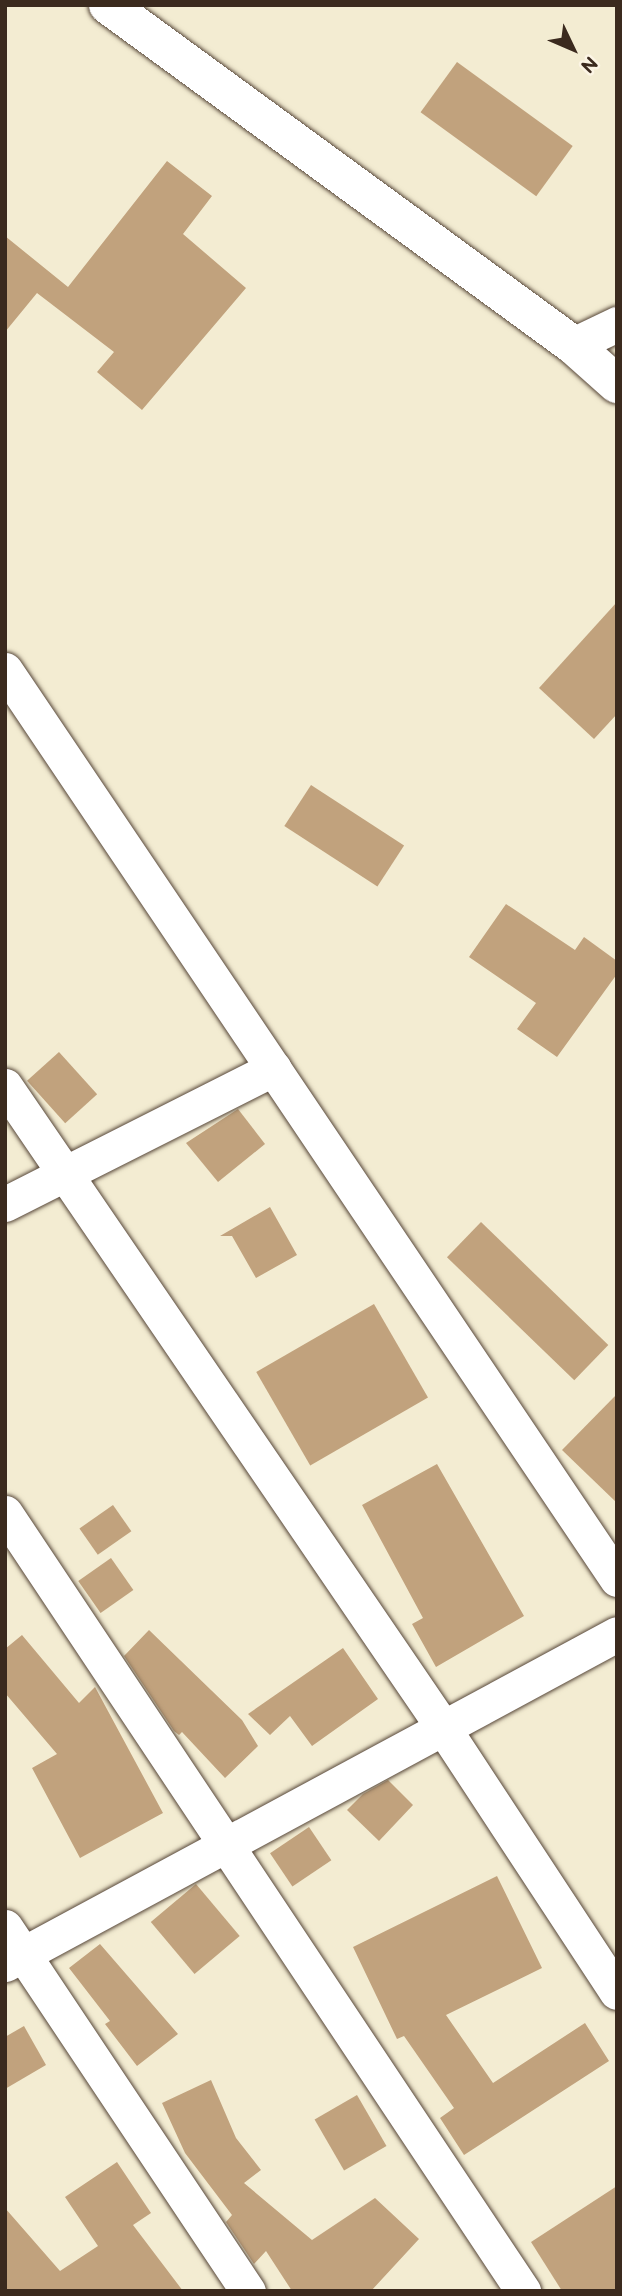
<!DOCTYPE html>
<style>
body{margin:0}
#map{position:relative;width:622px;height:2296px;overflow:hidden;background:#f3ecd2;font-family:"Balsamiq Sans",sans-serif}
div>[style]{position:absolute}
.building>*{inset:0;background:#c1a27d;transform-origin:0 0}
.roads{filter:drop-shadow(0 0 2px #574739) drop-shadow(0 0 2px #574739)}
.minor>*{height:35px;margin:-17.5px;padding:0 17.5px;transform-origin:17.5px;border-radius:17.5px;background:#fff}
.major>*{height:38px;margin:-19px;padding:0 19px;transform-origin:19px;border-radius:19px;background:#fff}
span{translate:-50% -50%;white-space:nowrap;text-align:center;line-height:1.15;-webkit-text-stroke:5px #fcf5e5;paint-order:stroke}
.frame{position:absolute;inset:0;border:7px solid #3b2a1e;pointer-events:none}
.north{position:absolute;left:538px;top:14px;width:70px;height:70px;-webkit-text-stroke:5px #fcf5e5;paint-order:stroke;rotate:134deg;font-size:19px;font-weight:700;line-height:28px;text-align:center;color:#3b2a1e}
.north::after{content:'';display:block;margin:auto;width:24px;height:32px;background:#3b2a1e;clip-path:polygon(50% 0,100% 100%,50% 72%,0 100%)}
</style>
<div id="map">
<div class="building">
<div style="left:457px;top:62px;width:143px;height:62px;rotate:36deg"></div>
<div style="clip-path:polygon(167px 161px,212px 196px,183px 234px,246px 288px,142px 410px,97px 372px,114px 352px,37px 293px,5px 332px,5px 236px,68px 287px)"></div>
<div style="clip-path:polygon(617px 602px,617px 714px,594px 739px,539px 688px)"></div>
<div style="left:311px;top:785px;width:111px;height:49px;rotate:33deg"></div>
<div style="clip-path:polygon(506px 904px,575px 950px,584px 937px,617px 961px,617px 974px,557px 1057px,517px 1029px,536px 1003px,469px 957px)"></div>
<div style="left:59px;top:1052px;width:57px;height:43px;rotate:48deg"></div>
<div style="clip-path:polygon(238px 1109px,265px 1144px,218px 1182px,186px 1143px)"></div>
<div style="clip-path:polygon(270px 1207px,297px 1255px,256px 1278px,232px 1236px,220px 1236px)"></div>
<div style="left:481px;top:1222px;width:177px;height:49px;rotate:44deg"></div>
<div style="left:374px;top:1304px;width:108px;height:136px;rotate:60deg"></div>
<div style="clip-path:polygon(617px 1394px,617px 1503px,562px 1450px)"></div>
<div style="clip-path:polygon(437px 1464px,524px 1616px,436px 1667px,412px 1624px,423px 1618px,362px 1505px)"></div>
<div style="left:113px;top:1505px;width:32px;height:41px;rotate:55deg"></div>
<div style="left:111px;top:1558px;width:39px;height:40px;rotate:55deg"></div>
<div style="clip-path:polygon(149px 1630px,242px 1720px,258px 1746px,225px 1778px,182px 1732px,179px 1735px,174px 1731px,124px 1656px)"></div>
<div style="clip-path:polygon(22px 1635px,79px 1703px,95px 1687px,163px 1813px,80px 1858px,32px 1768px,57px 1754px,5px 1693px,5px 1649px)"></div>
<div style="clip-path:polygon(343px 1648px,378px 1699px,312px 1746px,290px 1716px,270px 1735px,248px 1714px)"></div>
<div style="clip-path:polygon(388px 1780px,413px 1805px,379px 1841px,347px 1810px,363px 1794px)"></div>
<div style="left:309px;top:1827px;width:40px;height:47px;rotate:56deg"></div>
<div style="clip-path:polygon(497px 1876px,542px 1968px,446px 2015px,493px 2083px,585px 2023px,609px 2061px,464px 2155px,440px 2118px,454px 2108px,404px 2036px,397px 2039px,353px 1947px)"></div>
<div style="left:196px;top:1884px;width:68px;height:59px;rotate:50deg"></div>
<div style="clip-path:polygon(100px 1944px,178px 2034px,137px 2066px,105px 2024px,110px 2021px,69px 1968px)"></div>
<div style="clip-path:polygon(24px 2026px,46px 2065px,5px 2089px,5px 2037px)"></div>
<div style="clip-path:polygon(211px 2080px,236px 2138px,261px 2170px,244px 2183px,312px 2240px,375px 2198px,419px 2239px,371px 2291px,292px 2291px,266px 2251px,254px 2264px,226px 2222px,232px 2215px,185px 2153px,162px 2103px)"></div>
<div style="left:357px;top:2095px;width:59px;height:49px;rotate:60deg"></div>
<div style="clip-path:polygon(117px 2162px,151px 2213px,133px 2225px,183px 2291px,5px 2291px,5px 2208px,60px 2271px,98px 2246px,65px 2197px)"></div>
<div style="clip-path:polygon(617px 2186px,617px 2291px,562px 2291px,531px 2242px)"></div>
</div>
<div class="roads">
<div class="minor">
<div style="left:573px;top:345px;width:49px;rotate:-25.5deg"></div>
<div style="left:5px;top:670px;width:1096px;rotate:56.05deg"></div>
<div style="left:5px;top:1086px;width:775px;rotate:55.67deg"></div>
<div style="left:442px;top:1726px;width:318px;rotate:56.7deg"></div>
<div style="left:5px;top:1204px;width:301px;rotate:-26.8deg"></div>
<div style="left:5px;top:1513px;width:935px;rotate:56.34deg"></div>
<div style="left:5px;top:1927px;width:438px;rotate:56.3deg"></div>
<div style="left:5px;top:1964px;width:695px;rotate:-28.33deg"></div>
</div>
<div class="major">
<div style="left:108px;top:5px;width:576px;rotate:36.17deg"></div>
<div style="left:573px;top:345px;width:59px;rotate:41.6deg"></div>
</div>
</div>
<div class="frame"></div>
<div class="north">N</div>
</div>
